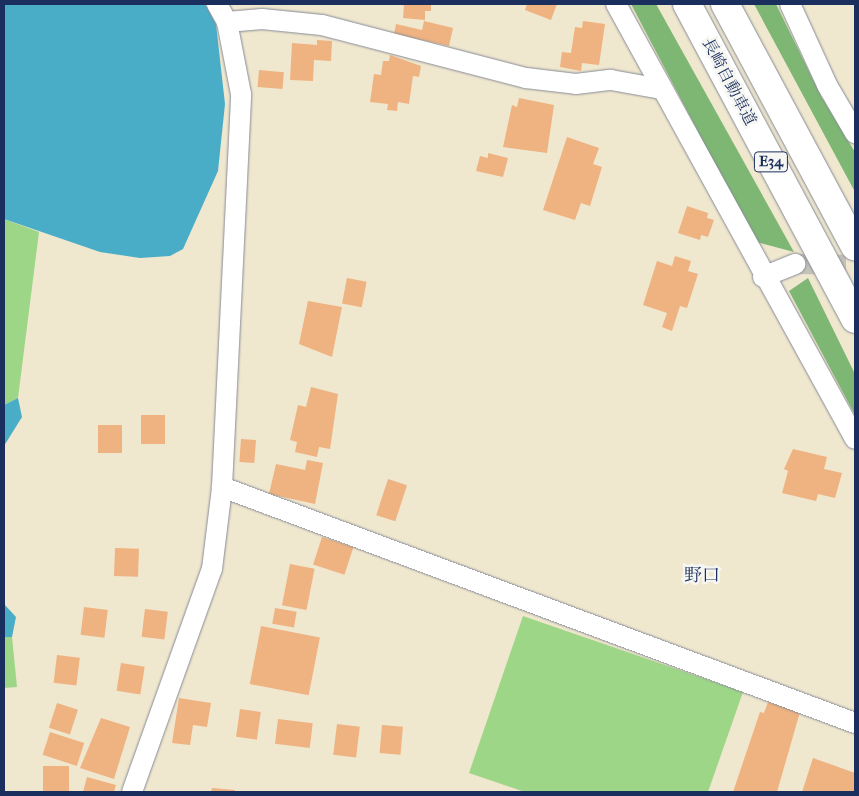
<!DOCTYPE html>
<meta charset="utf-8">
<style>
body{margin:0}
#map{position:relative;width:859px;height:796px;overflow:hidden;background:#f0e7cf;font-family:"IM FELL French Canon","Noto Serif JP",serif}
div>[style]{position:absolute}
.green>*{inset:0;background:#9ed688}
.forest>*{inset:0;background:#7eb774}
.water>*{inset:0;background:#49adc8}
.building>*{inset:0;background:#efb281;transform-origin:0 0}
.street-tunnel>*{height:20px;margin-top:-10px;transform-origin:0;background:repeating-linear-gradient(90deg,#c5c2b8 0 20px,transparent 0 30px)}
.roads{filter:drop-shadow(0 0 1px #868b96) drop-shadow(0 0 1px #868b96)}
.street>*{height:20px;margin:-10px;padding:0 10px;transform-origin:10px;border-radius:10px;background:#fff}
.highway>*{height:28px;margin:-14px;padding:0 14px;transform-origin:14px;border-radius:14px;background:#fff}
span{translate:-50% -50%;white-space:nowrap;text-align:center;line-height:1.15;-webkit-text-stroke:5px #f6f6f2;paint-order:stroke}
.shield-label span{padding:1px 4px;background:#f6f6f2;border:1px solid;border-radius:4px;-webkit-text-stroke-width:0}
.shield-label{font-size:15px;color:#1b2f5e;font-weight:700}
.street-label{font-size:16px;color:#1b2f5e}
.neighbourhood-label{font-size:18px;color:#1b2f5e}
.frame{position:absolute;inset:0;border:5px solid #1b2f5e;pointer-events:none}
</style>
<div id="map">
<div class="green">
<div style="clip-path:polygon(4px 219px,39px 232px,18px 398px,4px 405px)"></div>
<div style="clip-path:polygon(523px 616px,743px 692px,708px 792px,525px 792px,469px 773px)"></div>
<div style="clip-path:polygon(4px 637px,12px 637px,17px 687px,4px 688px)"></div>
</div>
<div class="forest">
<div style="clip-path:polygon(631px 4px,656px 4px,794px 252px,756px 242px)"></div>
<div style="clip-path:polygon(754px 4px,776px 4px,821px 96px,855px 152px,855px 192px)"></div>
<div style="clip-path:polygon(808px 278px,855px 374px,855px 415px,789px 291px)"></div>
</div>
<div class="water">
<div style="clip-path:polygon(4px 4px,205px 4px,216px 24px,225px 104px,218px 171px,183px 249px,170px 256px,140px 258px,100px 252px,4px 219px)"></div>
<div style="clip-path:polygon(18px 398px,22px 417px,4px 446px,4px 405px)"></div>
<div style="clip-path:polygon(4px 604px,16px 617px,12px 637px,4px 637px)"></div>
</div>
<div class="building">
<div style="clip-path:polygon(404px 4px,431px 4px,431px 11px,425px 11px,425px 20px,403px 18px)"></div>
<div style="clip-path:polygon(527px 4px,557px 4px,551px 20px,525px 10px)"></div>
<div style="clip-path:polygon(424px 21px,453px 28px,449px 46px,394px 34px,396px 24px,422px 30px)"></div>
<div style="clip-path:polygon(583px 21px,605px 24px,599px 65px,582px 63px,581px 71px,560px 67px,562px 52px,571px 53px,575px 27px,582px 28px)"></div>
<div style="clip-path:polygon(317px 40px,332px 41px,331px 61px,314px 60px,313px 81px,290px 80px,292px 43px,317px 45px)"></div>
<div style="clip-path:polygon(390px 55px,421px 66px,419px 77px,413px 76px,409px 104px,398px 102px,397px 111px,387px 110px,388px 104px,370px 102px,374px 74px,381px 75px,383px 61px,389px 61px)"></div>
<div style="left:259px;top:70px;width:25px;height:17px;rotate:5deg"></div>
<div style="clip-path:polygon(519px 98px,554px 105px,547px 153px,503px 147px,512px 105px,517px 107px)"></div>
<div style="clip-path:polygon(567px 137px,599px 148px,593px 164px,602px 167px,590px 206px,581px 203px,575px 220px,543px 210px)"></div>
<div style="clip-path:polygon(488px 153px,508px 158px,503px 177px,476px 171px,480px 156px,488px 158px)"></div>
<div style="clip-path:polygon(687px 206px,708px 213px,707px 218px,714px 220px,708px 237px,701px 235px,700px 240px,678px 233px)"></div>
<div style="clip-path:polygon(675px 256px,691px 261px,688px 271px,698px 274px,687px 308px,680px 306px,672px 331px,662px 327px,667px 313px,643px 305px,657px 261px,672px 266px)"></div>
<div style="left:347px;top:278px;width:20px;height:26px;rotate:11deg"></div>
<div style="clip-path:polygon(308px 301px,342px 307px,332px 357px,299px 344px)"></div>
<div style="clip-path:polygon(311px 387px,338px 394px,330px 449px,319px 447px,317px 457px,295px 452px,297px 442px,290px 440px,298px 405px,306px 407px)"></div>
<div style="left:165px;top:415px;width:29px;height:24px;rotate:90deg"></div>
<div style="left:98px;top:425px;width:24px;height:28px"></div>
<div style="left:241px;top:439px;width:15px;height:23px;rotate:4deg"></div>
<div style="clip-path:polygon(793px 449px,827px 457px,824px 469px,842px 473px,835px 498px,818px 494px,816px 501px,782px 493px,788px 471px,784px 469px)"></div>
<div style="clip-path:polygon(307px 460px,323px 463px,315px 504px,269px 494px,276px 464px,305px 470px)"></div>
<div style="left:388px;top:479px;width:20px;height:38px;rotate:18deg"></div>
<div style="left:322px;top:537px;width:33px;height:29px;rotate:18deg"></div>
<div style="left:115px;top:548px;width:24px;height:28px;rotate:2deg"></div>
<div style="left:290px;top:564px;width:25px;height:42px;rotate:11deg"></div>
<div style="left:84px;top:607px;width:24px;height:28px;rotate:7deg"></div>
<div style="left:275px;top:608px;width:22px;height:16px;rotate:10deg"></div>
<div style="left:145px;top:609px;width:23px;height:28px;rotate:7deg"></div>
<div style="left:261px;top:626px;width:60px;height:59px;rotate:11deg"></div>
<div style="left:57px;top:655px;width:23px;height:28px;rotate:7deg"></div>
<div style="left:121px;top:663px;width:24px;height:28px;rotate:9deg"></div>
<div style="clip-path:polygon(179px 698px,211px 703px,207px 727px,193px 725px,190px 745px,172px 743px)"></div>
<div style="clip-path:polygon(768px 702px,800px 712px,777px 792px,733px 792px,760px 712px,764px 713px)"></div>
<div style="left:57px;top:703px;width:22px;height:26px;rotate:18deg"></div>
<div style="left:240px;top:709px;width:21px;height:28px;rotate:8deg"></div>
<div style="clip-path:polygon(101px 718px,130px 727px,114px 779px,80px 768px)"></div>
<div style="left:278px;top:719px;width:35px;height:25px;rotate:7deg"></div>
<div style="left:337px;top:724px;width:23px;height:31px;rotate:7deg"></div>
<div style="left:382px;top:725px;width:21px;height:28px;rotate:5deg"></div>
<div style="left:50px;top:732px;width:36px;height:24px;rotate:18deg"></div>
<div style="clip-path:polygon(813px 758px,855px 773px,855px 792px,802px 792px)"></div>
<div style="left:43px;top:766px;width:26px;height:26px"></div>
<div style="clip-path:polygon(87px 777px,116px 785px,114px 792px,83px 792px)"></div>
<div style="clip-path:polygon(212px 788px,235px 790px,235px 792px,211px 792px)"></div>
</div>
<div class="street-tunnel">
<div style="left:796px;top:264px;width:59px;rotate:1deg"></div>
</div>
<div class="roads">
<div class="street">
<div style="left:616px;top:4px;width:496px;rotate:61.2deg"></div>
<div style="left:790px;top:4px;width:89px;rotate:65.4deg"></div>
<div style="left:827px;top:85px;width:56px;rotate:59.7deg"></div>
<div style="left:227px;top:22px;width:35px;rotate:-5deg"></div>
<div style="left:262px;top:19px;width:60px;rotate:5.7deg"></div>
<div style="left:322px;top:25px;width:211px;rotate:14.6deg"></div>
<div style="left:526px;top:78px;width:50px;rotate:6.8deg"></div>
<div style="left:576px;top:84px;width:35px;rotate:-7deg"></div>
<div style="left:611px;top:80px;width:51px;rotate:10.2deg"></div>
<div style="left:763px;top:277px;width:35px;rotate:-22deg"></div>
<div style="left:222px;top:487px;width:676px;rotate:20.45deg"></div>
<div style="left:132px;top:792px;width:237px;rotate:-70.3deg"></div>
<div style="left:212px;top:569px;width:83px;rotate:-83deg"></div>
<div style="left:222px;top:487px;width:393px;rotate:-87.2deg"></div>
<div style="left:241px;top:94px;width:73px;rotate:-101deg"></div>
<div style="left:227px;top:22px;width:21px;rotate:-119deg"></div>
</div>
<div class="highway">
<div style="left:687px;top:4px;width:357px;rotate:61.9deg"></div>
<div style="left:725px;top:4px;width:275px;rotate:61.8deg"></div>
</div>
</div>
<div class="shield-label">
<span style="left:771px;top:162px">E34</span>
</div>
<div class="street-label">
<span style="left:729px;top:82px;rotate:62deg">長崎自動車道</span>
</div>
<div class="neighbourhood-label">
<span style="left:702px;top:576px">野口</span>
</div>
<div class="frame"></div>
</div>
